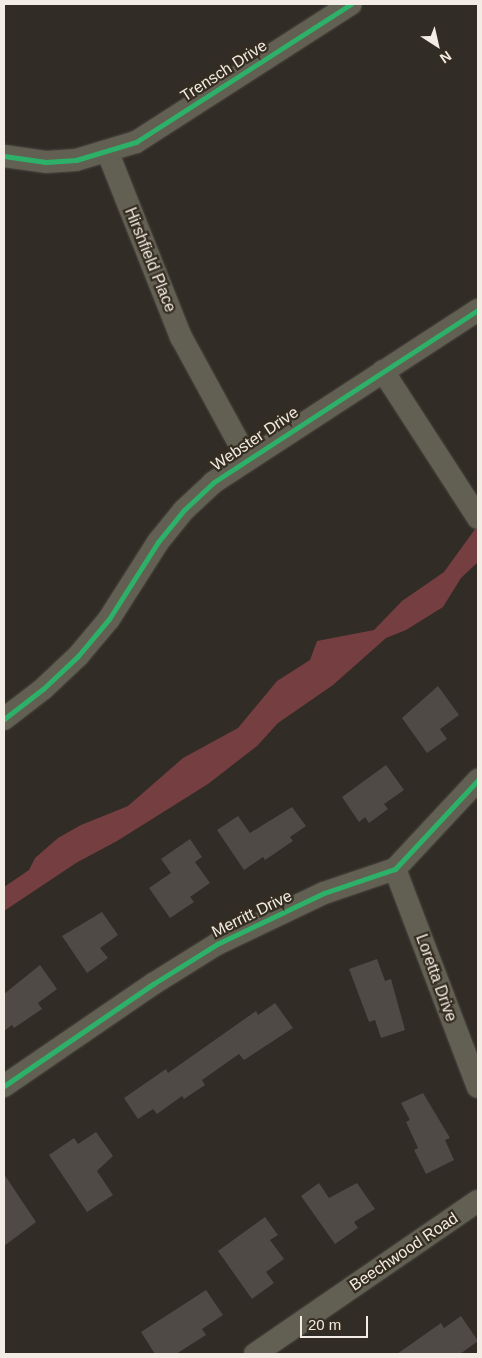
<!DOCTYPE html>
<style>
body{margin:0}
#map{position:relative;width:482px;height:1358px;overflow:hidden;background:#312c26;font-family:Arial,sans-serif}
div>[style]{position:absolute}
.forest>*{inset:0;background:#753e41}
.building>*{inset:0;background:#4f4a46}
.roads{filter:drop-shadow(0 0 1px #4b4741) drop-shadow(0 0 1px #4b4741)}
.minor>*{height:22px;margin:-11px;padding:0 11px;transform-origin:11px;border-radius:11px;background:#626053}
.cycleway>*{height:5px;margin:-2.5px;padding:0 2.5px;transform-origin:2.5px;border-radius:2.5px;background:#2db169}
span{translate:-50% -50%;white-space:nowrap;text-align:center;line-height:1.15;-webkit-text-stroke:4.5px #362d21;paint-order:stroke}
.street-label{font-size:16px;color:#f2ece4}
.frame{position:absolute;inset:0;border:5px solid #f2ece4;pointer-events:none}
.north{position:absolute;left:412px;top:20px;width:50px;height:50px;-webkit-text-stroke:4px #362d21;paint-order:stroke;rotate:145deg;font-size:14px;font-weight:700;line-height:20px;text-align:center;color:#f2ece4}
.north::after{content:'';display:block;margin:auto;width:18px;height:22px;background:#f2ece4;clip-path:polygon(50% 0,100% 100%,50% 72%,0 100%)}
.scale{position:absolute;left:300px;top:1316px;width:68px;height:22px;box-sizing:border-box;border:2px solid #f2ece4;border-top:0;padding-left:6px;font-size:15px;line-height:18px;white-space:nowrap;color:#f2ece4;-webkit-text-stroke:4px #362d21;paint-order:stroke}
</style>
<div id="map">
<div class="forest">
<div style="clip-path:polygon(478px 525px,478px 562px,461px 578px,443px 607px,406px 630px,386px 638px,333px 685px,278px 723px,257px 746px,208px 784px,117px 841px,76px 863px,4px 911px,4px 887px,29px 870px,35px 858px,58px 838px,81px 825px,128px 806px,183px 758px,238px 728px,277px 681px,310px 660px,317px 641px,374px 630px,402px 601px,444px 572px)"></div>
</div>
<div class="building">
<div style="clip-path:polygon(438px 686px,459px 715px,440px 729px,447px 739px,427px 753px,402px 718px)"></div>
<div style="clip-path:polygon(386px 765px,404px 790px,384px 804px,388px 809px,369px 823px,365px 817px,359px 822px,342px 797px)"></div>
<div style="clip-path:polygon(292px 807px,306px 826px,290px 837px,293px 841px,265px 860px,263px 857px,244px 870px,217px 830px,238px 816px,250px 833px)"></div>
<div style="clip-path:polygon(190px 839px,202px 857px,195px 862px,210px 883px,190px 897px,194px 902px,170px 918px,149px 888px,171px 873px,161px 859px)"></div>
<div style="clip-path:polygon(102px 912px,118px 935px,100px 948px,108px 958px,87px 973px,62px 936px)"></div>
<div style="clip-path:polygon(377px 959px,385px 981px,391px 979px,405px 1030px,381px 1038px,375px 1020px,369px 1022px,349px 969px)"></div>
<div style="clip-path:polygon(40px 965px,57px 989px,38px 1003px,42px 1009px,14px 1028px,12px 1025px,4px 1031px,4px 994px)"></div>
<div style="clip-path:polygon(275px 1003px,293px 1028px,244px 1060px,239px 1054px,202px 1080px,205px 1085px,184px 1099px,182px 1096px,157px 1114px,153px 1109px,138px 1119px,124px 1098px,166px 1069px,168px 1073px,256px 1011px,258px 1015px)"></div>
<div style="clip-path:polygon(423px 1093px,450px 1138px,445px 1140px,454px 1160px,426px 1174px,414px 1150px,418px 1148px,406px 1122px,410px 1120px,401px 1103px)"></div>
<div style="clip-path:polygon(96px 1132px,113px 1156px,97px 1171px,113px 1195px,87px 1212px,49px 1155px,74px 1138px,78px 1144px)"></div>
<div style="clip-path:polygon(4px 1174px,36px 1222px,4px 1246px)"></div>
<div style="clip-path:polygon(319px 1183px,329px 1198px,357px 1183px,375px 1209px,354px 1222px,358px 1228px,335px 1244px,301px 1196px)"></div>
<div style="clip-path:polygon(265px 1217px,278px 1235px,270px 1240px,284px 1259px,266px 1272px,274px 1283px,252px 1299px,218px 1251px)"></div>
<div style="clip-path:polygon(206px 1290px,223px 1315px,202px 1329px,206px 1335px,176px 1354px,155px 1354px,141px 1332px)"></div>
<div style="clip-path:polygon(461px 1316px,478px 1341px,460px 1354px,397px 1354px,441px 1323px,444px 1328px)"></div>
</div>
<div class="roads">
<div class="minor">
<div style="left:108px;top:153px;width:198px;rotate:68.4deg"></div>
<div style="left:181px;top:337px;width:138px;rotate:61.4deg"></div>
<div style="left:4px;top:156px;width:42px;rotate:8.1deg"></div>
<div style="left:46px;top:162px;width:30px;rotate:-4deg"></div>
<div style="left:76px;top:160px;width:63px;rotate:-16.7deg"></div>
<div style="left:136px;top:142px;width:255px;rotate:-32.7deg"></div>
<div style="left:383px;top:371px;width:175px;rotate:57.1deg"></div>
<div style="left:4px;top:719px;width:49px;rotate:-37.6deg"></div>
<div style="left:43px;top:689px;width:48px;rotate:-43.3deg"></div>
<div style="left:78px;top:656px;width:48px;rotate:-50deg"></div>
<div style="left:109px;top:619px;width:91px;rotate:-57.5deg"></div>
<div style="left:158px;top:542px;width:41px;rotate:-50.9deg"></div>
<div style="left:184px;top:510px;width:41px;rotate:-43deg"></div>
<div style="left:214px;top:482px;width:315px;rotate:-33.1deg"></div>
<div style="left:395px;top:869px;width:233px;rotate:69.2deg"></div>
<div style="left:4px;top:1086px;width:181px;rotate:-34.4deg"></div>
<div style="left:153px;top:984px;width:75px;rotate:-32deg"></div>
<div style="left:217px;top:944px;width:119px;rotate:-25.5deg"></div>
<div style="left:324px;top:893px;width:75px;rotate:-18.7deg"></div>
<div style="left:395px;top:869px;width:122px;rotate:-47deg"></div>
<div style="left:255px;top:1354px;width:270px;rotate:-34.5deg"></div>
</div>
</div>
<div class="cycleway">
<div style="left:4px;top:156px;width:42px;rotate:8.1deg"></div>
<div style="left:46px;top:162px;width:30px;rotate:-4deg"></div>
<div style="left:76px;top:160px;width:63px;rotate:-16.7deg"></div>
<div style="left:136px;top:142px;width:255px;rotate:-32.7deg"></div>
<div style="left:4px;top:719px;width:49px;rotate:-37.6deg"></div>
<div style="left:43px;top:689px;width:48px;rotate:-43.3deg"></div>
<div style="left:78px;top:656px;width:48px;rotate:-50deg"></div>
<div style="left:109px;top:619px;width:91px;rotate:-57.5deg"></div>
<div style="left:158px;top:542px;width:41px;rotate:-50.9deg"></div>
<div style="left:184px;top:510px;width:41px;rotate:-43deg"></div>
<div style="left:214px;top:482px;width:315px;rotate:-33.1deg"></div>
<div style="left:4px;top:1086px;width:181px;rotate:-34.4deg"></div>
<div style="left:153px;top:984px;width:75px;rotate:-32deg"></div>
<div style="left:217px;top:944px;width:119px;rotate:-25.5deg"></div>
<div style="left:324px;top:893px;width:75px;rotate:-18.7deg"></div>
<div style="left:395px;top:869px;width:122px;rotate:-47deg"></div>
</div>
<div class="street-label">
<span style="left:224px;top:71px;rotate:-33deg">Trensch Drive</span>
<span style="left:150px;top:260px;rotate:68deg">Hirshfield Place</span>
<span style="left:255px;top:439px;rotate:-34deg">Webster Drive</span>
<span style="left:252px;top:914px;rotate:-26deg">Merritt Drive</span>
<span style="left:436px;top:978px;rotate:70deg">Loretta Drive</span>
<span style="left:404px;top:1252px;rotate:-34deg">Beechwood Road</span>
</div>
<div class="frame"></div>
<div class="north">N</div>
<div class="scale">20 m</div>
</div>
